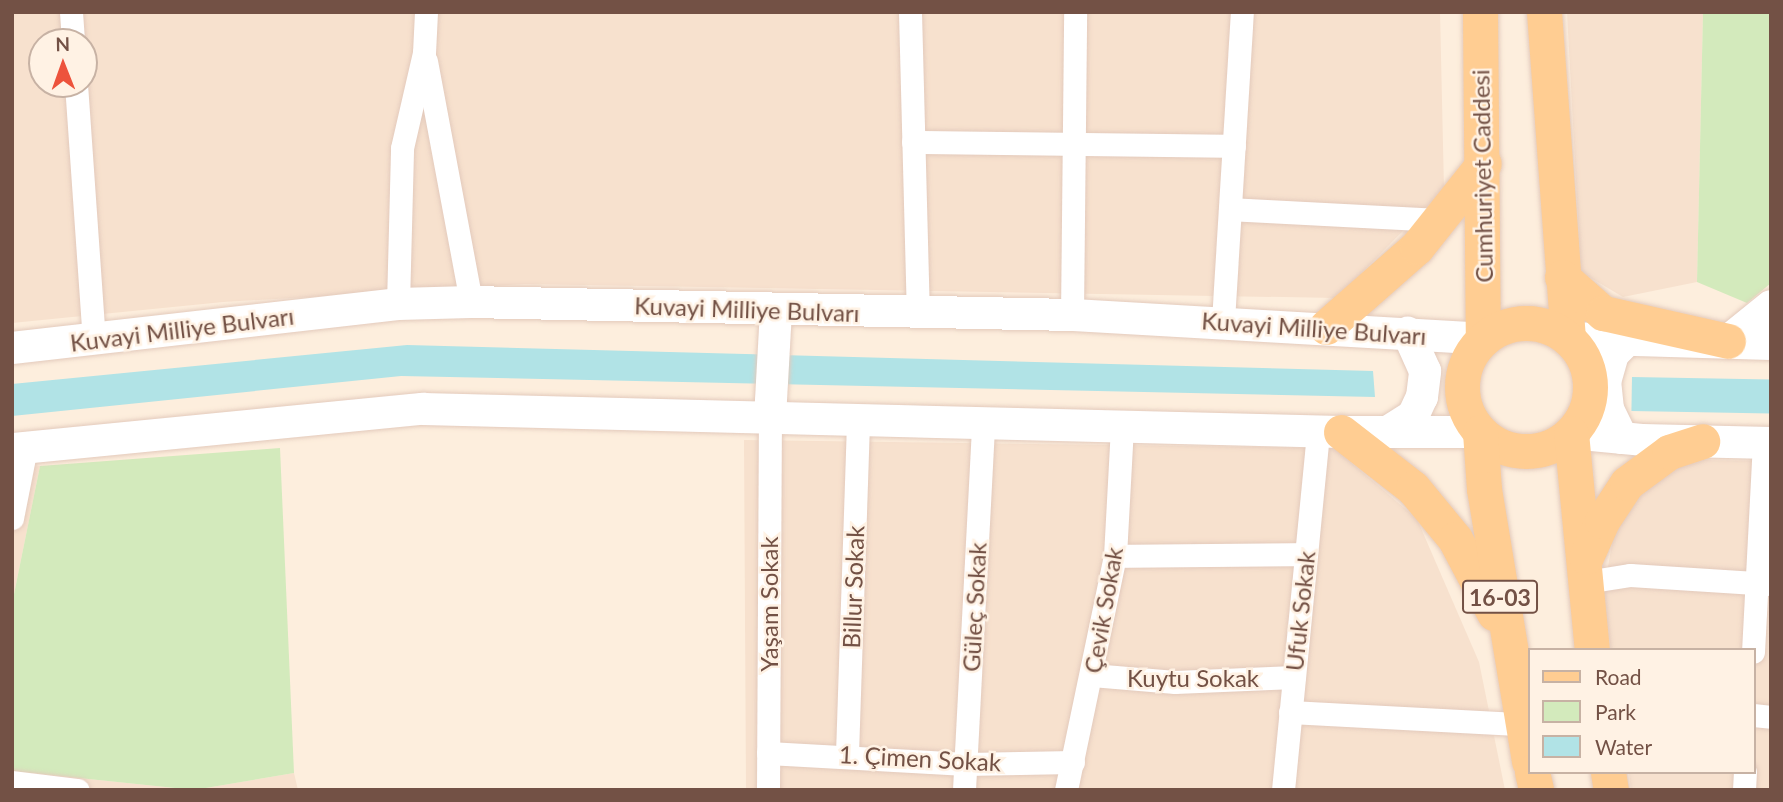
<!DOCTYPE html>
<meta charset="utf-8">
<style>
body{margin:0}
#map{position:relative;width:1783px;height:802px;overflow:hidden;background:#fdeedd;font-family:Lato,sans-serif}
div>[style]{position:absolute}
.residential>*{inset:0;background:#f7e1ce}
.green>*{inset:0;background:#d3eabc}
.water>*{inset:0;background:#b1e3e6;transform-origin:0 0}
.roads{filter:drop-shadow(0 0 2px #e3cabc) drop-shadow(0 0 2px #e3cabc)}
.street>*{height:23px;margin:-11.5px;padding:0 11.5px;transform-origin:11.5px;border-radius:11.5px;background:#fff}
.secondary>*{height:32px;margin:-16px;padding:0 16px;transform-origin:16px;border-radius:16px;background:#fff}
.primary>*{height:35px;margin:-17.5px;padding:0 17.5px;transform-origin:17.5px;border-radius:17.5px;background:#ffcd92}
.primary>.ring{margin:-17.5px;padding:0;box-sizing:content-box;background:none;border:35px solid #ffcd92;border-radius:50%}
span{translate:-50% -50%;white-space:nowrap;text-align:center;line-height:1.15;-webkit-text-stroke:5px #fff2e4;paint-order:stroke}
.shield-label span{padding:2px 5px;background:#fff2e4;border:2px solid;border-radius:5px;-webkit-text-stroke-width:0}
.shield-label{font-size:23px;color:#735145;font-weight:700}
.street-label{font-size:24px;color:#735145}
.frame{position:absolute;inset:0;border:14px solid #735145;pointer-events:none}
.legend{position:absolute;left:1528px;top:648px;width:228px;height:126px;box-sizing:border-box;background:#fff2e4;border:2px solid #c7b2a4;margin:0;padding:9px 12px;list-style:none;font-size:21px;color:#735145}
.legend li{display:flex;align-items:center;gap:14px;height:35px}
.legend b{width:35px;border:2px solid #c7b2a4}
.north{position:absolute;left:28px;top:28px;width:70px;height:70px;box-sizing:border-box;background:#fff2e4;border:2px solid #c7b2a4;border-radius:50%;rotate:359deg;font-size:19px;font-weight:700;line-height:28px;text-align:center;color:#735145}
.north::after{content:'';display:block;margin:auto;width:24px;height:32px;background:#ed533c;clip-path:polygon(50% 0,100% 100%,50% 72%,0 100%)}
</style>
<div id="map">
<div class="residential">
<div style="clip-path:polygon(evenodd,12px 12px,1440px 12px,1444px 189px,1337px 298px,525px 284px,223px 302px,12px 323px,12px 12px,42px 42px,84px 42px,84px 84px,42px 84px,42px 42px)"></div>
<div style="clip-path:polygon(1567px 12px,1703px 12px,1697px 282px,1623px 297px,1581px 272px)"></div>
<div style="clip-path:polygon(744px 440px,1334px 448px,1417px 519px,1479px 662px,1505px 790px,746px 790px)"></div>
<div style="clip-path:polygon(1698px 460px,1771px 461px,1771px 790px,1631px 790px,1629px 772px,1753px 772px,1753px 650px,1611px 650px,1603px 595px,1617px 516px,1660px 471px)"></div>
<div style="clip-path:polygon(40px 466px,12px 604px,12px 469px)"></div>
<div style="clip-path:polygon(12px 771px,194px 790px,294px 773px,298px 790px,12px 790px)"></div>
</div>
<div class="green">
<div style="clip-path:polygon(1703px 12px,1771px 12px,1771px 283px,1747px 303px,1697px 282px)"></div>
<div style="clip-path:polygon(280px 448px,294px 773px,194px 790px,12px 771px,12px 604px,40px 466px)"></div>
</div>
<div class="water">
<div style="clip-path:polygon(407px 345px,1373px 371px,1375px 397px,401px 376px,12px 416px,12px 384px)"></div>
<div style="left:1632px;top:377px;width:139px;height:34px;rotate:1deg"></div>
</div>
<div class="roads">
<div class="street">
<div style="left:71px;top:12px;width:30px;rotate:86deg"></div>
<div style="left:910px;top:12px;width:302px;rotate:88.5deg"></div>
<div style="left:426px;top:61px;width:245px;rotate:79.4deg"></div>
<div style="left:76px;top:84px;width:257px;rotate:86deg"></div>
<div style="left:913px;top:142px;width:321px;rotate:0.7deg"></div>
<div style="left:1230px;top:209px;width:208px;rotate:3deg"></div>
<div style="left:398px;top:304px;width:156px;rotate:-88.5deg"></div>
<div style="left:402px;top:148px;width:98px;rotate:-77deg"></div>
<div style="left:424px;top:53px;width:41px;rotate:-87.2deg"></div>
<div style="left:1072px;top:315px;width:303px;rotate:-89.4deg"></div>
<div style="left:1223px;top:321px;width:310px;rotate:-86.5deg"></div>
<div style="left:12px;top:518px;width:72px;rotate:-78.8deg"></div>
<div style="left:1115px;top:556px;width:191px;rotate:-0.6deg"></div>
<div style="left:1586px;top:582px;width:45px;rotate:-9deg"></div>
<div style="left:1630px;top:575px;width:141px;rotate:3.7deg"></div>
<div style="left:1753px;top:652px;width:210px;rotate:-87deg"></div>
<div style="left:1092px;top:675px;width:83px;rotate:4.8deg"></div>
<div style="left:1175px;top:682px;width:119px;rotate:-2.4deg"></div>
<div style="left:1290px;top:712px;width:232px;rotate:3deg"></div>
<div style="left:1753px;top:715px;width:18px;rotate:6deg"></div>
<div style="left:768px;top:753px;width:198px;rotate:3.2deg"></div>
<div style="left:966px;top:764px;width:107px;rotate:-1.1deg"></div>
<div style="left:847px;top:754px;width:334px;rotate:-88.1deg"></div>
<div style="left:12px;top:782px;width:66px;rotate:6.9deg"></div>
<div style="left:768px;top:790px;width:372px;rotate:-89.7deg"></div>
<div style="left:964px;top:790px;width:367px;rotate:-87deg"></div>
<div style="left:1066px;top:790px;width:239px;rotate:-78.2deg"></div>
<div style="left:1115px;top:556px;width:129px;rotate:-86.9deg"></div>
<div style="left:1283px;top:790px;width:360px;rotate:-84.4deg"></div>
<div style="left:1744px;top:790px;width:18px;rotate:-87deg"></div>
</div>
<div class="secondary">
<div style="left:1568px;top:338px;width:203px;rotate:1.7deg"></div>
<div style="left:1728px;top:341px;width:55px;rotate:-39.1deg"></div>
<div style="left:12px;top:348px;width:388px;rotate:-6.5deg"></div>
<div style="left:398px;top:304px;width:73px;rotate:-1.6deg"></div>
<div style="left:471px;top:302px;width:601px;rotate:1.24deg"></div>
<div style="left:1072px;top:315px;width:412px;rotate:3.3deg"></div>
<div style="left:770px;top:418px;width:109px;rotate:-86.8deg"></div>
<div style="left:1389px;top:431px;width:28px;rotate:-32deg"></div>
<div style="left:1413px;top:416px;width:21px;rotate:-65deg"></div>
<div style="left:1422px;top:397px;width:26px;rotate:-83deg"></div>
<div style="left:1425px;top:371px;width:42px;rotate:-114.1deg"></div>
<div style="left:1571px;top:433px;width:71px;rotate:5.6deg"></div>
<div style="left:1642px;top:440px;width:129px;rotate:1.3deg"></div>
<div style="left:1622px;top:438px;width:32px;rotate:-116deg"></div>
<div style="left:1608px;top:409px;width:27px;rotate:-96deg"></div>
<div style="left:1605px;top:382px;width:29px;rotate:-74deg"></div>
<div style="left:1613px;top:354px;width:20px;rotate:-45deg"></div>
<div style="left:12px;top:449px;width:413px;rotate:-5.6deg"></div>
<div style="left:423px;top:409px;width:918px;rotate:1.44deg"></div>
<div style="left:1341px;top:432px;width:139px"></div>
</div>
<div class="primary">
<div style="left:1480px;top:12px;width:327px;rotate:89.5deg"></div>
<div style="left:1544px;top:12px;width:327px;rotate:85.8deg"></div>
<div style="left:1562px;top:277px;width:55px;rotate:41.3deg"></div>
<div style="left:1603px;top:313px;width:128px;rotate:12.6deg"></div>
<div class="ring" style="left:1462px;top:323px;width:93px;height:93px"></div>
<div style="left:1326px;top:327px;width:121px;rotate:-41.3deg"></div>
<div style="left:1417px;top:247px;width:107px;rotate:-51.4deg"></div>
<div style="left:1341px;top:432px;width:91px;rotate:37.9deg"></div>
<div style="left:1413px;top:488px;width:66px;rotate:50.5deg"></div>
<div style="left:1455px;top:539px;width:84px;rotate:62.2deg"></div>
<div style="left:1480px;top:432px;width:57px;rotate:86deg"></div>
<div style="left:1484px;top:489px;width:276px;rotate:80.6deg"></div>
<div style="left:1571px;top:433px;width:218px;rotate:84.5deg"></div>
<div style="left:1586px;top:557px;width:39px;rotate:-66deg"></div>
<div style="left:1602px;top:521px;width:45px;rotate:-56.7deg"></div>
<div style="left:1627px;top:483px;width:52px;rotate:-36.4deg"></div>
<div style="left:1669px;top:452px;width:35px;rotate:-18deg"></div>
<div style="left:1532px;top:772px;width:18px;rotate:77deg"></div>
<div style="left:1608px;top:772px;width:18px;rotate:81deg"></div>
</div>
</div>
<div class="shield-label">
<span style="left:1500px;top:597px">16-03</span>
</div>
<div class="street-label">
<span style="left:1482px;top:176px;rotate:-91deg">Cumhuriyet Caddesi</span>
<span style="left:747px;top:309px;rotate:2deg">Kuvayi Milliye Bulvarı</span>
<span style="left:1314px;top:328px;rotate:4deg">Kuvayi Milliye Bulvarı</span>
<span style="left:182px;top:329px;rotate:-7deg">Kuvayi Milliye Bulvarı</span>
<span style="left:853px;top:587px;rotate:-88deg">Billur Sokak</span>
<span style="left:769px;top:604px;rotate:-90deg">Yaşam Sokak</span>
<span style="left:974px;top:607px;rotate:-87deg">Güleç Sokak</span>
<span style="left:1103px;top:610px;rotate:-80deg">Çevik Sokak</span>
<span style="left:1300px;top:611px;rotate:-84deg">Ufuk Sokak</span>
<span style="left:1193px;top:678px">Kuytu Sokak</span>
<span style="left:920px;top:758px;rotate:3deg">1. Çimen Sokak</span>
</div>
<div class="frame"></div>
<ul class="legend">
<li><b style="height:9px;background:#ffcd92"></b>Road</li>
<li><b style="height:19px;background:#d3eabc"></b>Park</li>
<li><b style="height:19px;background:#b1e3e6"></b>Water</li>
</ul>
<div class="north">N</div>
</div>
